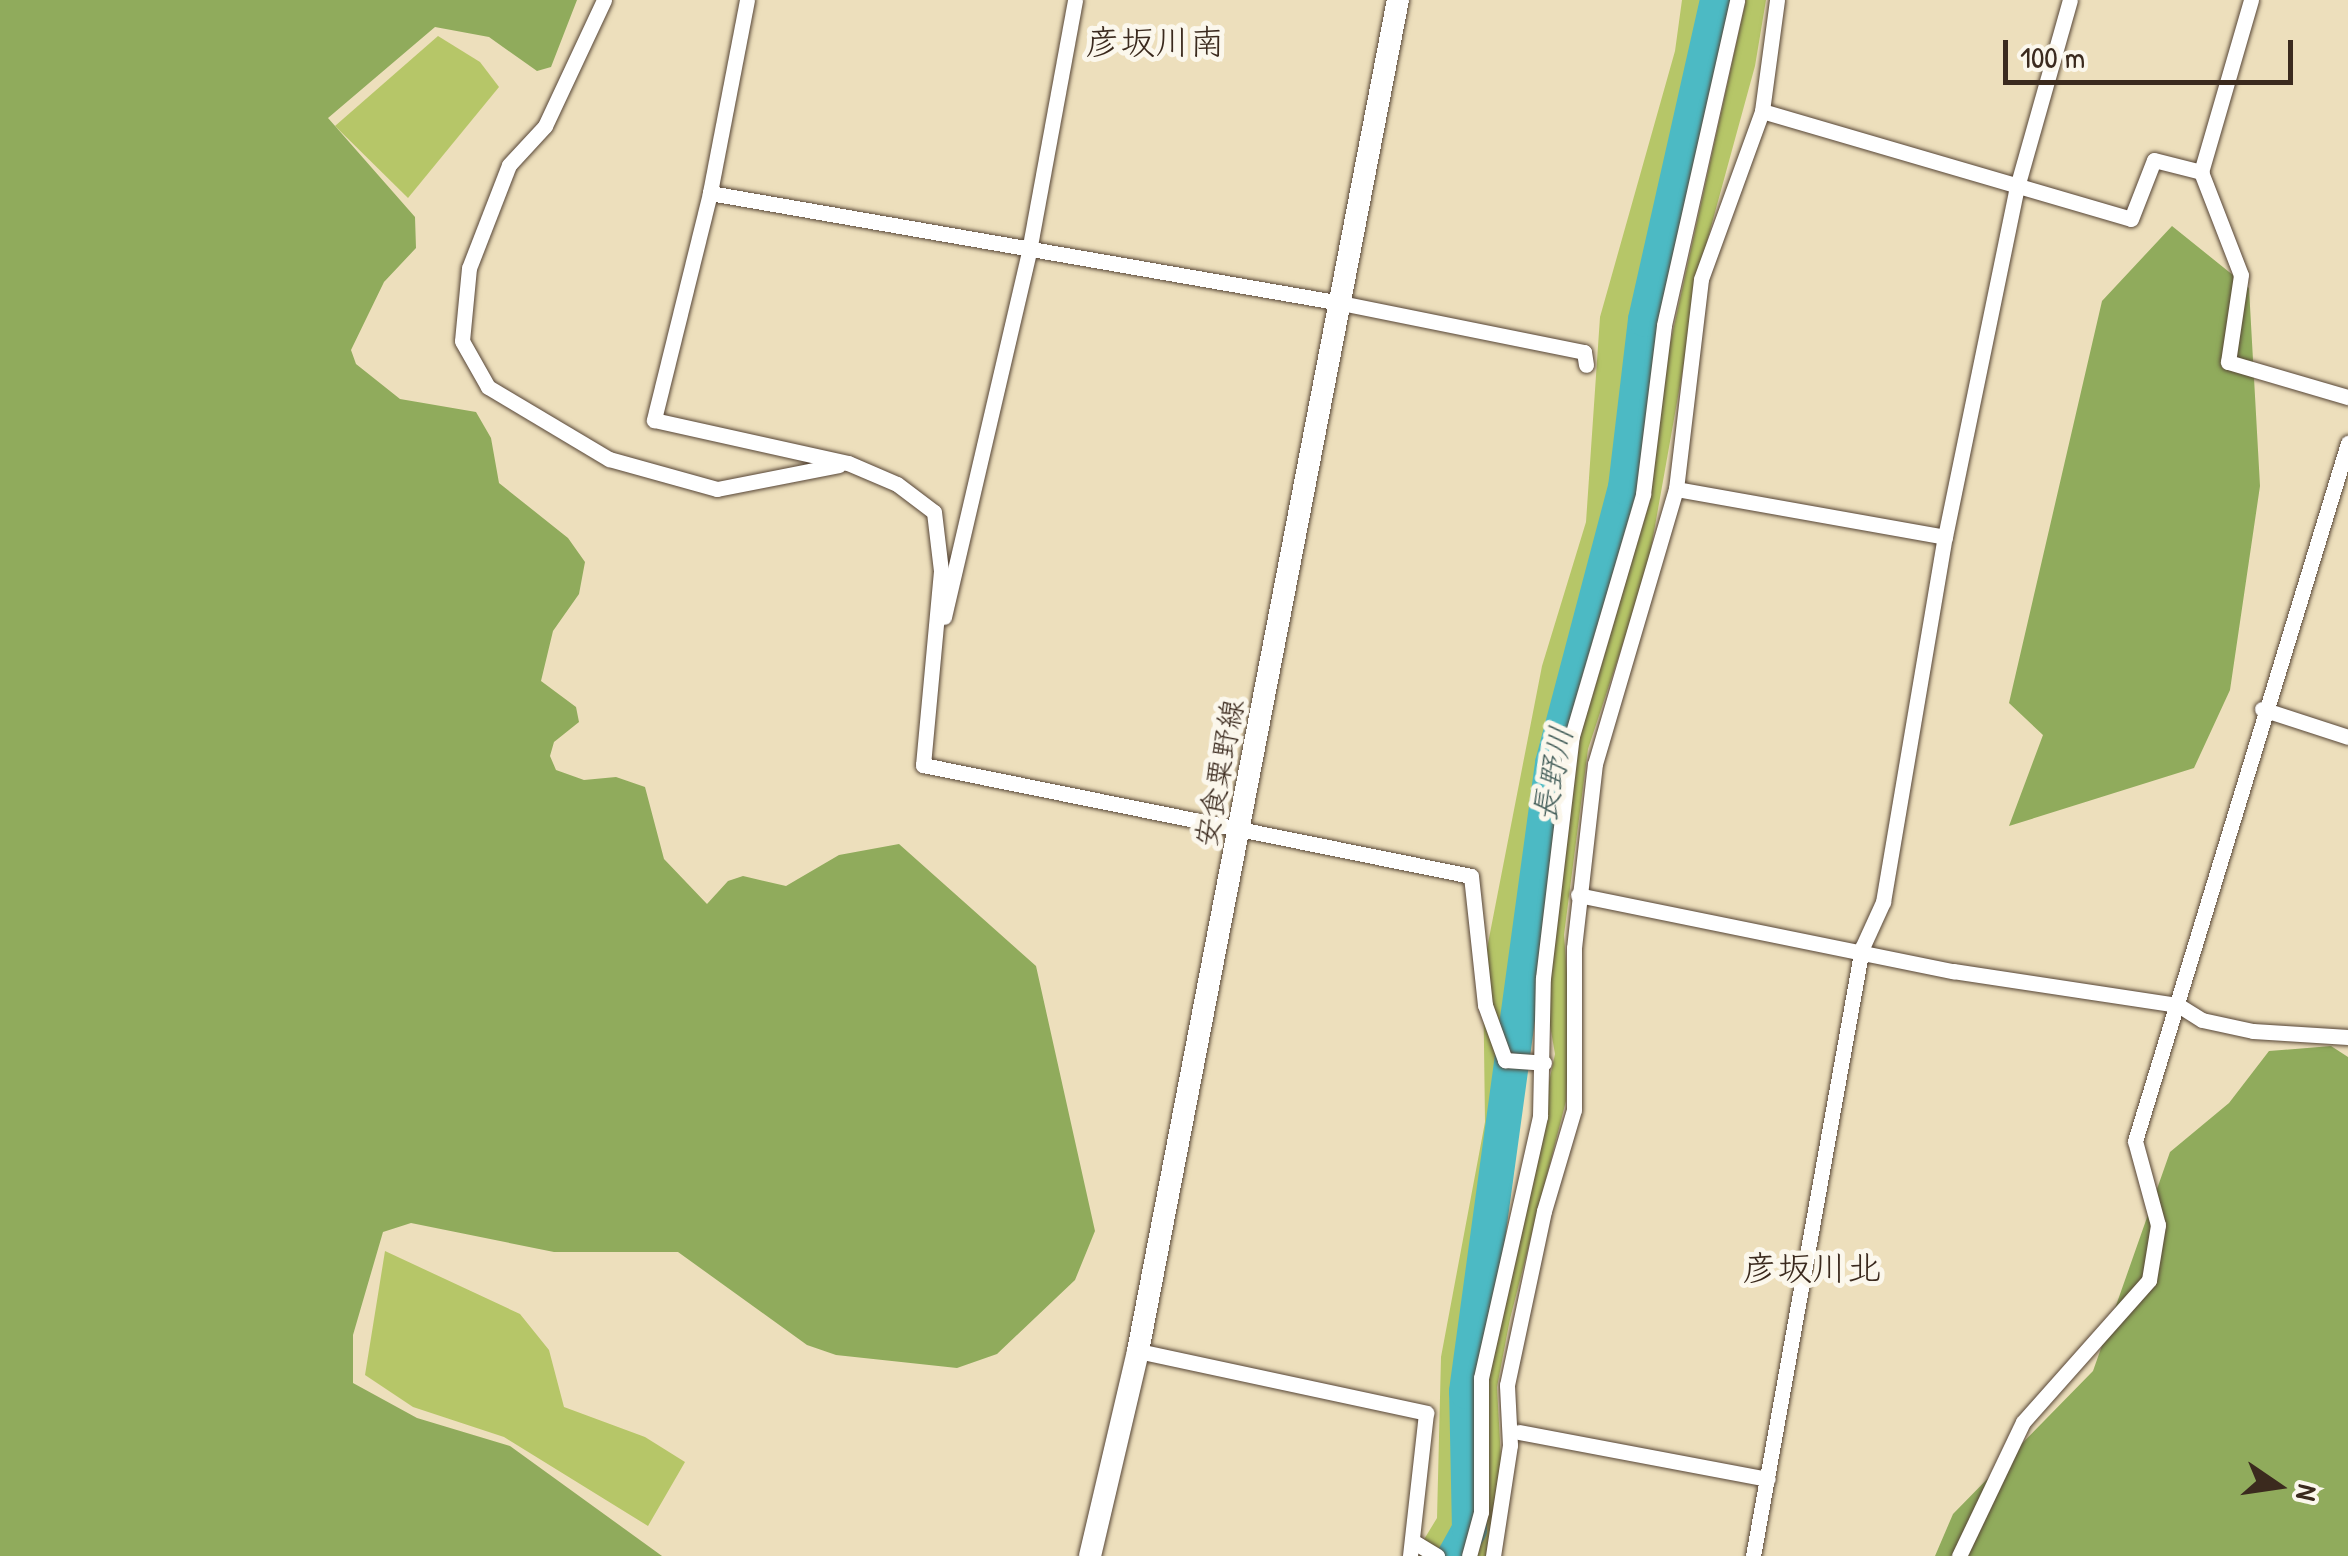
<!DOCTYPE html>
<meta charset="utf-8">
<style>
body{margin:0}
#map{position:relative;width:2348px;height:1556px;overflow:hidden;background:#eddfbc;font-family:"Patrick Hand","Klee One",sans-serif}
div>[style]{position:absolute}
.green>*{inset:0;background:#b6c668}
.forest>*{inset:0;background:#90ab5c}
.river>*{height:35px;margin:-17.5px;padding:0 17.5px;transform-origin:17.5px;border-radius:17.5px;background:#4cbac4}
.roads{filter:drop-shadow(0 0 2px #564536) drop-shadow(0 0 2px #564536)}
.street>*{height:15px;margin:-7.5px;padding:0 7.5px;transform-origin:7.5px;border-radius:7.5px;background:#fff}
.secondary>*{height:22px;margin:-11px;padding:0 11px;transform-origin:11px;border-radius:11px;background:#fff}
span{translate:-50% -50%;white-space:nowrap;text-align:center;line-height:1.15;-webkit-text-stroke:10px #fbf7ec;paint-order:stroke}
.street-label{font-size:30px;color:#3b2a1e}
.water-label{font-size:32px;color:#415c58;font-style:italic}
.quarter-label{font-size:35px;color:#3b2a1e}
.north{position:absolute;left:2228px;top:1436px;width:100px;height:100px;-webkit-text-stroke:8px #fbf7ec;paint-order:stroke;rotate:103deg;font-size:28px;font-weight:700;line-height:40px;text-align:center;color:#3b2a1e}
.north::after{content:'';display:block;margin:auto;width:35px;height:45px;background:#3b2a1e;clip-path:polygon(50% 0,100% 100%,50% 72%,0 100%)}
.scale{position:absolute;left:2003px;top:40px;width:290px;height:45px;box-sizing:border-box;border:5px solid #3b2a1e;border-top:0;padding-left:12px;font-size:30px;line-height:35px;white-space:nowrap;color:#3b2a1e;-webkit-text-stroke:8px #fbf7ec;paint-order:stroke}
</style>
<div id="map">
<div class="green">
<div style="clip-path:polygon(1682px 0,1712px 0,1634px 327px,1617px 483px,1559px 702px,1538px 812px,1516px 953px,1514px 1116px,1462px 1383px,1463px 1461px,1451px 1535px,1441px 1556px,1414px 1556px,1437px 1518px,1441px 1357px,1485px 1122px,1483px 969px,1542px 666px,1586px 522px,1600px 317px,1675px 51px)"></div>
<div style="clip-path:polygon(1746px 0,1766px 0,1755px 66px,1703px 256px,1647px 571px,1588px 749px,1564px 935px,1570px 1014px,1566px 1101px,1510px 1319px,1497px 1387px,1501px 1460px,1486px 1556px,1475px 1556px,1486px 1378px,1555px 1054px,1547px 1008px,1578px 740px,1651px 492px,1665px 367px)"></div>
<div style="clip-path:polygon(438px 36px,480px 62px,499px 87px,408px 198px,335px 126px)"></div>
<div style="clip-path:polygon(385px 1251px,520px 1314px,549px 1350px,564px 1407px,645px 1437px,685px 1462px,648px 1526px,504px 1437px,413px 1407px,365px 1375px)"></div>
</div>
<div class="forest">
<div style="clip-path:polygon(0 0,577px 0,551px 67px,537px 71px,489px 37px,435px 27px,328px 118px,415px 217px,416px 248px,384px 282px,351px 350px,356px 364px,400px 399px,476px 412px,491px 438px,499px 483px,568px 538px,585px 562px,579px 594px,553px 631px,541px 681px,576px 707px,579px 722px,554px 742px,550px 756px,556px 770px,584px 780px,616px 777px,645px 787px,664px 859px,707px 904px,728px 881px,743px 876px,786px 886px,839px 855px,899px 844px,1036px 966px,1095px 1231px,1075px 1280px,997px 1354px,957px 1368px,836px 1355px,807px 1345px,678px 1252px,554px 1252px,411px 1223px,383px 1232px,353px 1335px,353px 1383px,417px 1418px,510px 1446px,662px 1556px,0 1556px)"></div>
<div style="clip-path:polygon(2172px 226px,2249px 288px,2260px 486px,2230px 690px,2194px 768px,2009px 826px,2043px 735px,2009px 703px,2102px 301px)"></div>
<div style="clip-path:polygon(2331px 1046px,2348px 1057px,2348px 1556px,1935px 1556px,1953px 1514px,2093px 1371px,2170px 1152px,2229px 1103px,2269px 1051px)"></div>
</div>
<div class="river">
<div style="left:1454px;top:1556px;width:31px;rotate:-61deg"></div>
<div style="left:1469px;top:1529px;width:138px;rotate:-91.2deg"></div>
<div style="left:1466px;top:1391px;width:634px;rotate:-82.2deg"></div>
<div style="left:1552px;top:763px;width:285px;rotate:-75.2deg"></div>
<div style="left:1625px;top:487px;width:169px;rotate:-83.2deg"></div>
<div style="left:1645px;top:319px;width:327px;rotate:-77.3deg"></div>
</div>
<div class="roads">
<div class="street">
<div style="left:604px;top:0;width:139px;rotate:115.1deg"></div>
<div style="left:545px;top:126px;width:53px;rotate:132.7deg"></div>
<div style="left:509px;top:165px;width:110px;rotate:111.2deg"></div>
<div style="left:469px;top:268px;width:73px;rotate:95.5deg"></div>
<div style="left:462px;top:341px;width:53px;rotate:60.5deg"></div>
<div style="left:488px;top:387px;width:141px;rotate:30.8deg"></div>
<div style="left:609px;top:459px;width:112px;rotate:15.5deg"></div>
<div style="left:717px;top:489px;width:124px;rotate:-11.1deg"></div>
<div style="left:747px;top:0;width:197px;rotate:100.9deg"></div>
<div style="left:710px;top:193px;width:234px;rotate:103.9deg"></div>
<div style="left:654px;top:420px;width:199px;rotate:12.5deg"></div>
<div style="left:848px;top:463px;width:53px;rotate:23.2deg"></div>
<div style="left:897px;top:484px;width:46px;rotate:37.1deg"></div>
<div style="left:934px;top:512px;width:59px;rotate:83.2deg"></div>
<div style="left:941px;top:571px;width:195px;rotate:95.3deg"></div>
<div style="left:923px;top:765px;width:559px;rotate:11.45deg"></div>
<div style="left:1471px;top:876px;width:130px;rotate:83.8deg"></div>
<div style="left:1485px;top:1005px;width:59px;rotate:70deg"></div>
<div style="left:1505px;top:1060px;width:39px;rotate:4deg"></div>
<div style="left:2251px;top:0;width:179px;rotate:106.2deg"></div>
<div style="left:2201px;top:172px;width:110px;rotate:68.8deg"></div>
<div style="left:2241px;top:275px;width:88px;rotate:98.5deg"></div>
<div style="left:2228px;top:362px;width:125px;rotate:16.3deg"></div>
<div style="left:1762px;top:111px;width:384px;rotate:16.3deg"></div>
<div style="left:2131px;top:219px;width:63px;rotate:-68.7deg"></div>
<div style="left:2154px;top:160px;width:49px;rotate:14.3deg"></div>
<div style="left:710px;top:193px;width:641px;rotate:9.89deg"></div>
<div style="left:1341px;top:303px;width:248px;rotate:11.4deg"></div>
<div style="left:1584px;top:352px;width:13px;rotate:81deg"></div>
<div style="left:1676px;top:489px;width:273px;rotate:10.1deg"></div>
<div style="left:944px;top:617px;width:376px;rotate:-76.9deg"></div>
<div style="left:1029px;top:251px;width:255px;rotate:-79.6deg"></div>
<div style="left:2262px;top:709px;width:90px;rotate:18deg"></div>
<div style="left:1578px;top:895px;width:383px;rotate:11.5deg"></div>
<div style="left:1953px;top:971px;width:228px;rotate:8.6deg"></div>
<div style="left:2178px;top:1005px;width:28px;rotate:32deg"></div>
<div style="left:2202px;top:1020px;width:52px;rotate:12.2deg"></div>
<div style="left:2253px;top:1031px;width:95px;rotate:3.6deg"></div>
<div style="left:1138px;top:1351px;width:295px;rotate:12.1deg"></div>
<div style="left:1426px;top:1413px;width:144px;rotate:96.4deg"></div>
<div style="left:1519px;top:1432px;width:253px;rotate:10.7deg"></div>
<div style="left:1414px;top:1542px;width:27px;rotate:31deg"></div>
<div style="left:1469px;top:1556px;width:46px;rotate:-74.7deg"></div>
<div style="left:1481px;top:1512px;width:134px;rotate:-90deg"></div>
<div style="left:1481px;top:1378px;width:269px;rotate:-77.3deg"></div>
<div style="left:1540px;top:1116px;width:138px;rotate:-88.8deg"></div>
<div style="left:1543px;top:978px;width:244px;rotate:-83.2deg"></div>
<div style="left:1572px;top:736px;width:252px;rotate:-73.6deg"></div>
<div style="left:1643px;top:494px;width:170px;rotate:-82.9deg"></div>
<div style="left:1664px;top:325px;width:333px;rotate:-77.3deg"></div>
<div style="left:1493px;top:1556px;width:112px;rotate:-81.3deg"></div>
<div style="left:1510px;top:1445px;width:60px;rotate:-92.9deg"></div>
<div style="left:1507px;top:1385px;width:178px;rotate:-78deg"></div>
<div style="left:1544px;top:1211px;width:105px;rotate:-73.5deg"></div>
<div style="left:1574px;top:1110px;width:162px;rotate:-90deg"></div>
<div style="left:1574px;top:948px;width:185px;rotate:-83.5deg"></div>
<div style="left:1595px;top:764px;width:287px;rotate:-73.6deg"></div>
<div style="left:1676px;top:489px;width:211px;rotate:-83.2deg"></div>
<div style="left:1701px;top:279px;width:179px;rotate:-70deg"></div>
<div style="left:1762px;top:111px;width:112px;rotate:-82.3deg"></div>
<div style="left:1753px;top:1556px;width:618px;rotate:-79.84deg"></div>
<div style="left:1862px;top:948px;width:51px;rotate:-65.5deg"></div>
<div style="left:1883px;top:902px;width:370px;rotate:-80.4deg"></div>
<div style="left:1945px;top:537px;width:357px;rotate:-78.4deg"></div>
<div style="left:2017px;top:187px;width:194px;rotate:-74.2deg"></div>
<div style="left:1959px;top:1556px;width:148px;rotate:-64.5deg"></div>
<div style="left:2023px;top:1422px;width:190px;rotate:-48.4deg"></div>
<div style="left:2149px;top:1280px;width:56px;rotate:-80.7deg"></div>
<div style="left:2158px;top:1225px;width:87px;rotate:-105.3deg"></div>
<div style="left:2135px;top:1141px;width:730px;rotate:-73.03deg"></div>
</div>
<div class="secondary">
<div style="left:1090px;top:1556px;width:211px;rotate:-76.8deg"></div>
<div style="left:1138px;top:1351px;width:1376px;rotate:-79.11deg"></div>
</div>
</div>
<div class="street-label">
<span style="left:1219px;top:773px;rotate:-79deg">安食粟野線</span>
</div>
<div class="water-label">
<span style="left:1553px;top:774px;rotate:-79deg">長野川</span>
</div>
<div class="quarter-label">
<span style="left:1155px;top:42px">彦坂川南</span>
<span style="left:1812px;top:1268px">彦坂川北</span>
</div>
<div class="north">N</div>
<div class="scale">100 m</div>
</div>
